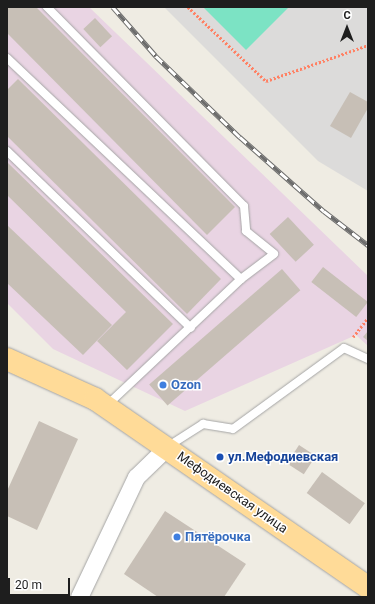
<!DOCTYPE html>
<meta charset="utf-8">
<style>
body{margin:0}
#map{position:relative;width:375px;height:604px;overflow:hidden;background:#efece3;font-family:Roboto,sans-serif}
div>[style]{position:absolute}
.residential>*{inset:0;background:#dcdbda}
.industrial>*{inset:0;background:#e9d4e3}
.pitch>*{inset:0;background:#7ce3c4}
.building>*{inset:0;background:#c7bfb6;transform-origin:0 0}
.path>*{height:2.5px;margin-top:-1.25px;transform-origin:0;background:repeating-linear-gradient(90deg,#ff8164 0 2px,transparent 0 4px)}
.roads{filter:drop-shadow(0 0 1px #a5a5a5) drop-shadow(0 0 1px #a5a5a5)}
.lane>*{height:8px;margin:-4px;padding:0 4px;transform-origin:4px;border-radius:4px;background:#fff}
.street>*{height:17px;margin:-8.5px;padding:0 8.5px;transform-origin:8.5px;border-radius:8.5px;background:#fff}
.primary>*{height:22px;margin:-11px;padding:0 11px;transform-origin:11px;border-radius:11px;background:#ffdb98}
.rail>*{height:4.5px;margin-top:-2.25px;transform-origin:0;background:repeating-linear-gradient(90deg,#fff 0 9px,#6c6c6c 0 18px);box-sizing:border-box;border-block:1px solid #6c6c6c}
.dots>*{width:11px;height:11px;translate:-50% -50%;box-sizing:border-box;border:2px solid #fff;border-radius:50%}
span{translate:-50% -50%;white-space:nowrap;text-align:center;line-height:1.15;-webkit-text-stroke:3px #fff;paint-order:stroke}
.shop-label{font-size:13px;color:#366cbe;font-weight:700}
.left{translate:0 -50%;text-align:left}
.transit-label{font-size:13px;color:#164399;font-weight:700}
.street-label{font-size:13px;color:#1e1e1e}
.frame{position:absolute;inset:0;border:8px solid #1e1e1e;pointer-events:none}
.north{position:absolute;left:327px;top:8px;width:40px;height:40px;-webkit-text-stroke:3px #fff;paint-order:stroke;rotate:0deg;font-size:11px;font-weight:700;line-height:16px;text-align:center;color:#1e1e1e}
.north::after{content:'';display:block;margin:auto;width:14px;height:18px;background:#1e1e1e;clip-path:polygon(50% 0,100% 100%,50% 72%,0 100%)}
.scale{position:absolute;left:8px;top:578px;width:62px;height:18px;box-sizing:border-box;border:2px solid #1e1e1e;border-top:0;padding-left:5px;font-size:12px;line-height:14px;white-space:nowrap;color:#1e1e1e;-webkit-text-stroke:3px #fff;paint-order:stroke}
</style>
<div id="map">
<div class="residential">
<div style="clip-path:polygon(164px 7px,368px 7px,368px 191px,318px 161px)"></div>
</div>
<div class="industrial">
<div style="clip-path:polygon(7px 7px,89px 7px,368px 276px,368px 346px,356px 335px,185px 411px,53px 349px,7px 303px)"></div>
</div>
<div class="pitch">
<div style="clip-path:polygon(203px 7px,289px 7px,246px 50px)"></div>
</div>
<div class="building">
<div style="clip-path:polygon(7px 7px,36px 7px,235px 207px,207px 235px,7px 33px)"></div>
<div style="left:95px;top:18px;width:25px;height:16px;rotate:47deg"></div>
<div style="clip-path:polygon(18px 79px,221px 279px,187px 314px,7px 136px,7px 90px)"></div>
<div style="clip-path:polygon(350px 92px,368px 102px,368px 108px,351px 138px,330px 126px)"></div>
<div style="clip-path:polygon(7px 162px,173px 324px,127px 370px,97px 341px,126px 312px,7px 195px)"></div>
<div style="left:288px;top:217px;width:38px;height:25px;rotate:47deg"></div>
<div style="clip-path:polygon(7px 225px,112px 325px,83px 355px,7px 283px)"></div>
<div style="left:323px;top:267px;width:57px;height:19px;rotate:38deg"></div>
<div style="left:282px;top:269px;width:28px;height:176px;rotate:49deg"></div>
<div style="clip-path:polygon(368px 331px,368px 341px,363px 337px)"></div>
<div style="clip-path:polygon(39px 421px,78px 439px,37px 530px,7px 516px,7px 491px)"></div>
<div style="left:299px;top:445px;width:20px;height:22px;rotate:33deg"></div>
<div style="left:322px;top:472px;width:53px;height:26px;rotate:36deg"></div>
<div style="clip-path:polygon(165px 511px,246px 564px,224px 597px,158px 597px,124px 574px)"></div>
</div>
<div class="path">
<div style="left:188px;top:7px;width:108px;rotate:43.5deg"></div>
<div style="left:266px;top:81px;width:108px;rotate:-19.4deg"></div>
<div style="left:353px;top:337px;width:24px;rotate:-52deg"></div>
</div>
<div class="roads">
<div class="lane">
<div style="left:47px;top:7px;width:280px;rotate:45.3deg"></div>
<div style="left:244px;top:206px;width:25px;rotate:85deg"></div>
<div style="left:246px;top:231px;width:36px;rotate:39deg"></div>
<div style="left:274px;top:254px;width:41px;rotate:142.9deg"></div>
<div style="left:241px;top:279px;width:185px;rotate:136.7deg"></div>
<div style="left:7px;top:58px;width:322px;rotate:43.4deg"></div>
<div style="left:7px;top:151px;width:255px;rotate:43.9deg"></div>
<div style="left:167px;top:447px;width:43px;rotate:-32.6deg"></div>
<div style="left:203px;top:424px;width:30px;rotate:9deg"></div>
<div style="left:233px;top:429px;width:137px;rotate:-36.1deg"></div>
<div style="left:344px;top:348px;width:26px;rotate:25deg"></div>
</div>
<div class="street">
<div style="left:79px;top:597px;width:133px;rotate:-64.6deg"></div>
<div style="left:136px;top:477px;width:43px;rotate:-44.1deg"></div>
</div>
<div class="primary">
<div style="left:7px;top:359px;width:97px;rotate:24.4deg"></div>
<div style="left:95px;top:399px;width:331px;rotate:34.6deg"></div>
</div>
</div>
<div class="rail">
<div style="left:113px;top:7px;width:65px;rotate:48.7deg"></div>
<div style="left:156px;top:56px;width:117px;rotate:44deg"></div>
<div style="left:240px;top:137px;width:112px;rotate:41.4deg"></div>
<div style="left:324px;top:211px;width:56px;rotate:37.7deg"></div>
</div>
<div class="dots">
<div style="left:163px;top:385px;background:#3f7fe0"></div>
<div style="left:220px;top:457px;background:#1a4fb4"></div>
<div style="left:177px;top:537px;background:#3f7fe0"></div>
</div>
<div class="shop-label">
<span class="left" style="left:171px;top:385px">Ozon</span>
<span class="left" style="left:185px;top:537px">Пятёрочка</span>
</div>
<div class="transit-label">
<span class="left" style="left:228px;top:457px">ул.Мефодиевская</span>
</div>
<div class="street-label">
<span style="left:232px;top:493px;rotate:35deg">Мефодиевская улица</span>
</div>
<div class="frame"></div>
<div class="north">С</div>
<div class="scale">20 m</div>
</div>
